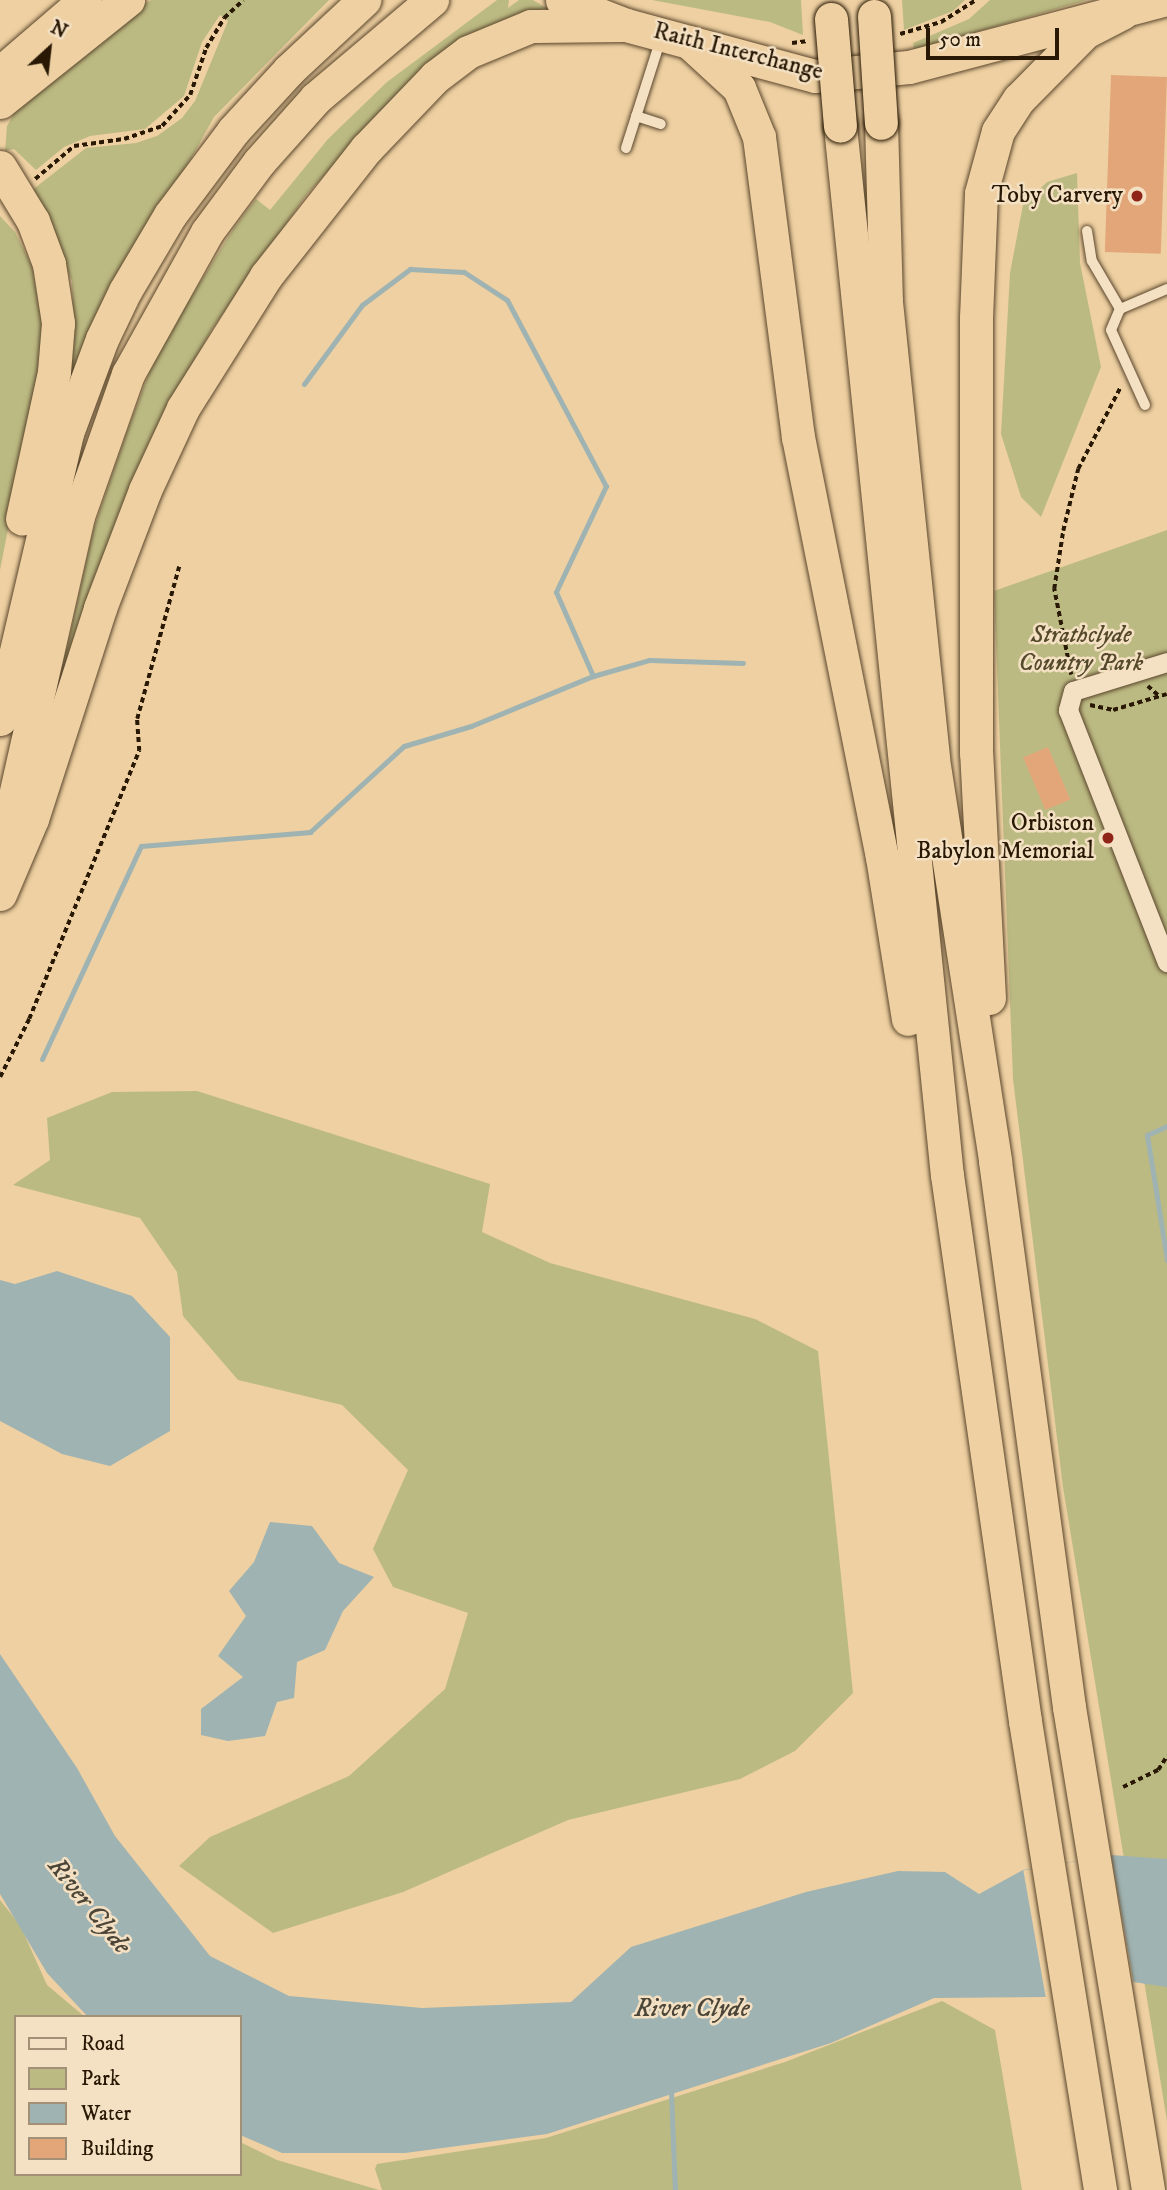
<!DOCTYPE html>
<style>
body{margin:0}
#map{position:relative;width:1167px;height:2190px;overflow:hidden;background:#eed0a2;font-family:"IM FELL DW Pica",serif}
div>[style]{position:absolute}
.green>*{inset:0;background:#bcba83}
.water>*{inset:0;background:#9fb3b2}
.pier>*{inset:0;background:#eed0a2;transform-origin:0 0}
.stream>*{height:5px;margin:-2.5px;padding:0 2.5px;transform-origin:2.5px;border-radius:2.5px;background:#9fb3b2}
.building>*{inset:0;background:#e3a679;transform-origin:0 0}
.path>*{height:3.5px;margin-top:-1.75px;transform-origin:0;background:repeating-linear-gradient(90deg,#281804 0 5px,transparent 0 8.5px)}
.roads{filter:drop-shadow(0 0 2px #5a462c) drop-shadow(0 0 2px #5a462c)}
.lane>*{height:10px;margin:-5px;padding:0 5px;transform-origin:5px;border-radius:5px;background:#f4e0c3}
.street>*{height:19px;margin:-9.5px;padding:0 9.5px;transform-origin:9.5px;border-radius:9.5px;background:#f4e0c3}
.highway>*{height:33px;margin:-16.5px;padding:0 16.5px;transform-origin:16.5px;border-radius:16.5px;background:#eed0a2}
.bridges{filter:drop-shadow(0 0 2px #281804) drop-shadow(0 0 2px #281804)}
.highway-bridge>*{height:33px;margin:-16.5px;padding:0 16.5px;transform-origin:16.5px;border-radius:16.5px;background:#eed0a2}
.dots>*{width:19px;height:19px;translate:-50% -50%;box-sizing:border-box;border:4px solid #f4e0c3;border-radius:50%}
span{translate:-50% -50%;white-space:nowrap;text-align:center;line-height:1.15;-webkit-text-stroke:5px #f4e0c3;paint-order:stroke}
.street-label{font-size:24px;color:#281804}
.poi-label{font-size:24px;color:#281804}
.right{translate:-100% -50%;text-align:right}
.park-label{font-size:24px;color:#54492a;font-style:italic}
.water-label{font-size:26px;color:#4c4638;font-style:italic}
.legend{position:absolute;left:14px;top:2015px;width:228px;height:161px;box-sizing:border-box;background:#f4e0c3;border:2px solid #a29077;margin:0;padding:9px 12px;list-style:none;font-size:21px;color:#281804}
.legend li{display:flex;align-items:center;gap:14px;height:35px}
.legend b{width:35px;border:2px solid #a29077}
.north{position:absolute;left:14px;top:14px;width:70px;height:70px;-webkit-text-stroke:5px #f4e0c3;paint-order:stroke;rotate:27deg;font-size:19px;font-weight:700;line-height:28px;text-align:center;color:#281804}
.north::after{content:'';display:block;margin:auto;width:24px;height:32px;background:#281804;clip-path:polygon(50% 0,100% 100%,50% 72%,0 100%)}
.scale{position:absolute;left:926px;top:28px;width:133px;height:32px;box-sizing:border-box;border:4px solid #281804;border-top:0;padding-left:9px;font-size:21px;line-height:24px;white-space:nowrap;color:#281804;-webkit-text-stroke:5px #f4e0c3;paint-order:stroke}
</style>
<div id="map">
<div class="green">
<div style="clip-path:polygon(151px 0,329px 0,214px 117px,66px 384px,74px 339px,72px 281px,31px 191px,86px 148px,136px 143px,157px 136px,182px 118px,195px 101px,228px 21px,220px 15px,202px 42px,184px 96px,145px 129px,90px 136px,64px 147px,36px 170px,14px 149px,5px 151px,7px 126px,16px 110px,111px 24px)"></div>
<div style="clip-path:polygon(497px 0,509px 0,508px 8px,519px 0,533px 0,548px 9px,513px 19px,410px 80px,307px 194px,212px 329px,151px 438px,56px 698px,93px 531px,125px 437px,157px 352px,234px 228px,256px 199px,270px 210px,328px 139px,387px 82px)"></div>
<div style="clip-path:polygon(652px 0,801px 0,803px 35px,770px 22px)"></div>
<div style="clip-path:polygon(902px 0,965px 0,953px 11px,904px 30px)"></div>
<div style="clip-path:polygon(990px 0,1087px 0,914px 50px,913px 43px,969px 19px)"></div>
<div style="clip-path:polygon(1077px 173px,1080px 263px,1101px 367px,1041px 517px,1021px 497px,1001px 434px,1010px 273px,1023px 205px,1047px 182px)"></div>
<div style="clip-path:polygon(0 216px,15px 232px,32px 266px,45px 341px,0 570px)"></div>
<div style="clip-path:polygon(1167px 530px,1167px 2121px,1063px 1487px,1013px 1079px,994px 591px)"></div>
<div style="clip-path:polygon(197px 1091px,490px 1184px,482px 1232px,550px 1263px,755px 1319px,818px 1351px,853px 1693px,795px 1751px,740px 1779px,568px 1820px,403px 1892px,273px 1933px,179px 1866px,210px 1837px,349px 1776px,445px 1689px,468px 1613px,393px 1587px,373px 1549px,408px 1470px,342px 1405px,238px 1380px,183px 1316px,177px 1272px,140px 1218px,13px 1185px,50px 1160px,47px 1118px,112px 1092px)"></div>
<div style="clip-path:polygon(0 1900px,20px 1925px,47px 1985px,85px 2017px,16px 2017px,16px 2174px,240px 2174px,240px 2142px,277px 2160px,379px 2190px,0 2190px)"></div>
<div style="clip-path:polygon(942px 2001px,995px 2030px,1022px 2190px,382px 2190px,375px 2169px,377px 2164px,546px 2138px,785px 2062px)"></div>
</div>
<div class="water">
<div style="clip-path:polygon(57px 1271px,132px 1296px,170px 1337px,170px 1431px,110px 1466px,62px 1454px,0 1421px,0 1280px,15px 1284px)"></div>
<div style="clip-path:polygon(270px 1522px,312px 1526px,339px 1563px,374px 1577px,343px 1611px,325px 1650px,297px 1662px,294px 1698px,277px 1702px,265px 1736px,228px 1741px,201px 1735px,201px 1709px,243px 1677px,218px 1656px,246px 1616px,229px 1591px,254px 1562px)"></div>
<div style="clip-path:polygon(0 1654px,77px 1768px,115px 1836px,210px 1956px,289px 1996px,422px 2008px,571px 2002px,631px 1947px,806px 1892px,898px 1871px,945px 1872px,979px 1894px,1023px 1870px,1111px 1855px,1167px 1859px,1167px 1987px,1133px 1982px,1045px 1997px,934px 1998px,831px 2043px,547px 2134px,405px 2153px,282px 2153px,240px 2135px,240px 2017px,88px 2017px,47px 1973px,0 1894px)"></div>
</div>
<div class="pier">
<div style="left:1111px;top:1855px;width:129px;height:89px;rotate:80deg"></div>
</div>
<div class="stream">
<div style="left:304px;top:384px;width:98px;rotate:-53.7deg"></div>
<div style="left:362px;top:305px;width:60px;rotate:-36.9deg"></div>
<div style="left:410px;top:269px;width:54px;rotate:3.2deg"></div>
<div style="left:464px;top:272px;width:51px;rotate:33.1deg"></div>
<div style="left:507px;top:300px;width:211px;rotate:62deg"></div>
<div style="left:606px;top:486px;width:117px;rotate:115.3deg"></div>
<div style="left:556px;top:592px;width:92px;rotate:66.2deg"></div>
<div style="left:42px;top:1059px;width:235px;rotate:-65.1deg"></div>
<div style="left:141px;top:846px;width:170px;rotate:-4.7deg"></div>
<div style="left:310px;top:832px;width:127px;rotate:-42.5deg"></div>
<div style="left:404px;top:746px;width:70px;rotate:-16.6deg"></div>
<div style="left:471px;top:726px;width:132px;rotate:-22.3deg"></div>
<div style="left:593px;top:676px;width:58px;rotate:-15.9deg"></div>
<div style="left:649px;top:660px;width:94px;rotate:1.8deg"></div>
<div style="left:1167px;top:1126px;width:22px;rotate:156deg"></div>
<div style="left:1147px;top:1135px;width:127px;rotate:80.9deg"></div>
<div style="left:671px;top:2092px;width:98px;rotate:87.7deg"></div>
</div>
<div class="building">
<div style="left:1111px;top:75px;width:56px;height:177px;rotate:2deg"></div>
<div style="left:1048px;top:747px;width:57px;height:27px;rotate:67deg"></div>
</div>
<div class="path">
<div style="left:900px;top:34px;width:43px;rotate:-16.3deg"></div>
<div style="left:941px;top:22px;width:41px;rotate:-32.2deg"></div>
<div style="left:792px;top:43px;width:16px;rotate:-7deg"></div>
<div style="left:35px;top:179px;width:51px;rotate:-40.2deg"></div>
<div style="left:74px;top:146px;width:50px;rotate:-8deg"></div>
<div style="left:124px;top:139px;width:40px;rotate:-18.9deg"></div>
<div style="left:162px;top:126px;width:42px;rotate:-47.9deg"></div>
<div style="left:190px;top:95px;width:50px;rotate:-71.2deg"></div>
<div style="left:206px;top:48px;width:35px;rotate:-59deg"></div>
<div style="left:224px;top:18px;width:26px;rotate:-43deg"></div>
<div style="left:1071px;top:675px;width:88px;rotate:-101.2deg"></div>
<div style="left:1054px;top:589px;width:59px;rotate:-81.2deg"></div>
<div style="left:1063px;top:531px;width:64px;rotate:-76.4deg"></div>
<div style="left:1078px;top:469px;width:93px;rotate:-62.6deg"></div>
<div style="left:1148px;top:686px;width:15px;rotate:42deg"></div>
<div style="left:1090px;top:705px;width:24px;rotate:12deg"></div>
<div style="left:1113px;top:710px;width:56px;rotate:-16.5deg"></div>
<div style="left:0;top:1077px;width:65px;rotate:-63.4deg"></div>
<div style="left:29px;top:1019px;width:290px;rotate:-67.7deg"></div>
<div style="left:139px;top:751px;width:32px;rotate:-94deg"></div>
<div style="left:137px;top:719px;width:158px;rotate:-74.6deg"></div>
<div style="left:1123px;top:1787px;width:39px;rotate:-26deg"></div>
<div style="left:1158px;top:1770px;width:17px;rotate:-57deg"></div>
</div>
<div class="roads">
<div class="lane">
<div style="left:636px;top:116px;width:26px;rotate:18deg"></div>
<div style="left:626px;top:148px;width:115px;rotate:-72.3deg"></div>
<div style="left:1087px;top:231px;width:30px;rotate:81deg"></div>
<div style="left:1092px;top:261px;width:56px;rotate:59.7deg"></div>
<div style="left:1145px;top:405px;width:82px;rotate:-114.4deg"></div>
<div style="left:1111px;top:330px;width:23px;rotate:-67deg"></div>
<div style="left:1120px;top:309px;width:51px;rotate:-23.1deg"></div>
</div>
<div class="street">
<div style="left:1167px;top:662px;width:98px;rotate:162.9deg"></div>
<div style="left:1073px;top:691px;width:20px;rotate:105deg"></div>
<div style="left:1068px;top:710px;width:271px;rotate:68.6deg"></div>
</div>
<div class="highway">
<div style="left:562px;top:0;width:69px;rotate:21.3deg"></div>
<div style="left:626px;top:25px;width:196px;rotate:15.1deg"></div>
<div style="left:815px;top:76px;width:94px;rotate:-5.5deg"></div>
<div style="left:909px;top:67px;width:262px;rotate:-14.8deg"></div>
<div style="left:689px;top:42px;width:68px;rotate:42.6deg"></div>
<div style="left:739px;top:88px;width:53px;rotate:67.8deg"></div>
<div style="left:759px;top:137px;width:303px;rotate:82.6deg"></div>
<div style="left:798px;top:437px;width:428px;rotate:78.7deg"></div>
<div style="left:882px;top:857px;width:164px;rotate:80.9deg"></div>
<div style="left:0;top:73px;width:112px;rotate:-40.7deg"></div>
<div style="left:0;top:102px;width:164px;rotate:-38.6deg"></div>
<div style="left:881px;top:123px;width:179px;rotate:88.4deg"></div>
<div style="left:886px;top:302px;width:459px;rotate:84.1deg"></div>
<div style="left:933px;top:759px;width:407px;rotate:81.2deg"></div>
<div style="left:995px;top:1161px;width:551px;rotate:82.28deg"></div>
<div style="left:1069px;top:1707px;width:489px;rotate:80.7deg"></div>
<div style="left:840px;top:126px;width:1054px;rotate:84.18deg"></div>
<div style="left:947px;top:1175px;width:552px;rotate:81.87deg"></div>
<div style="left:1025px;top:1721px;width:475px;rotate:80.9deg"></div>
<div style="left:0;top:167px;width:63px;rotate:58.6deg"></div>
<div style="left:33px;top:221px;width:46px;rotate:69.6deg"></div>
<div style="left:49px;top:264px;width:60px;rotate:81.3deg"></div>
<div style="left:58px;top:323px;width:49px;rotate:94.7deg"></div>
<div style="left:54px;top:372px;width:150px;rotate:102.3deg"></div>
<div style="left:0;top:719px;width:294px;rotate:-76.8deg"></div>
<div style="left:67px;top:433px;width:100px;rotate:-69.6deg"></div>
<div style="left:102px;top:339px;width:53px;rotate:-64.4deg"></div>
<div style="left:125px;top:291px;width:88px;rotate:-59.4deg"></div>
<div style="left:170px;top:215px;width:105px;rotate:-53.1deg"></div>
<div style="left:233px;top:131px;width:83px;rotate:-47.4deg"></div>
<div style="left:289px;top:70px;width:103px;rotate:-43deg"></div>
<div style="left:5px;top:840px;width:332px;rotate:-77.3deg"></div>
<div style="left:78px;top:516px;width:151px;rotate:-70.6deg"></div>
<div style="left:128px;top:374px;width:162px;rotate:-60.9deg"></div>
<div style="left:207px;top:232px;width:87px;rotate:-53.4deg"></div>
<div style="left:259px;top:162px;width:86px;rotate:-48.3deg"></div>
<div style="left:316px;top:98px;width:152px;rotate:-40.2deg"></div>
<div style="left:0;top:894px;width:82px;rotate:-66.9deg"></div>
<div style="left:32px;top:819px;width:222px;rotate:-72.1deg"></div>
<div style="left:100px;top:608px;width:126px;rotate:-69.1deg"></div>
<div style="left:145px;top:490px;width:90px;rotate:-65.1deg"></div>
<div style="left:183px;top:408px;width:156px;rotate:-57.8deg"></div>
<div style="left:266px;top:276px;width:162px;rotate:-51.8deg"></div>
<div style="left:366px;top:149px;width:100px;rotate:-46.2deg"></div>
<div style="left:435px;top:77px;width:41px;rotate:-37.1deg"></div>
<div style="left:468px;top:52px;width:68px;rotate:-22.4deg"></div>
<div style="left:531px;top:26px;width:95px;rotate:-0.6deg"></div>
<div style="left:989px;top:998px;width:245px;rotate:-93deg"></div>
<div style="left:976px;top:753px;width:435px;rotate:-90deg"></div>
<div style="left:976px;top:318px;width:125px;rotate:-87.7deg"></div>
<div style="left:981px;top:193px;width:64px;rotate:-74.7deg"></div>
<div style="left:998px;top:131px;width:38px;rotate:-57deg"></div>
<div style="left:1019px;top:99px;width:94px;rotate:-45.4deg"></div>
<div style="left:1085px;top:32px;width:42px;rotate:-27.2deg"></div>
</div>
</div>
<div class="bridges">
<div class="highway-bridge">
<div style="left:874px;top:16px;width:107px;rotate:86.3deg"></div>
<div style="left:831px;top:19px;width:107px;rotate:85.2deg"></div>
</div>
</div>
<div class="dots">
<div style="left:1137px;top:196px;background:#8f2418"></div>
<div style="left:1108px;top:838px;background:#8f2418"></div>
</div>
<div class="street-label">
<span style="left:738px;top:52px;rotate:14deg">Raith Interchange</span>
</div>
<div class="poi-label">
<span class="right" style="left:1123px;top:196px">Toby Carvery</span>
<span class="right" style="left:1094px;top:838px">Orbiston<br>Babylon Memorial</span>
</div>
<div class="park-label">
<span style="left:1081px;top:650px">Strathclyde<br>Country Park</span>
</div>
<div class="water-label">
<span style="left:89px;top:1906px;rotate:51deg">River Clyde</span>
<span style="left:692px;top:2009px">River Clyde</span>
</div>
<ul class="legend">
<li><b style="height:9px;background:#f4e0c3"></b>Road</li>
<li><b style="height:19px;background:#bcba83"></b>Park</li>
<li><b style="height:19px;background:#9fb3b2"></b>Water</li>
<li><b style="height:19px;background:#e3a679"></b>Building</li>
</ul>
<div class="north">N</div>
<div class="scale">50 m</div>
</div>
